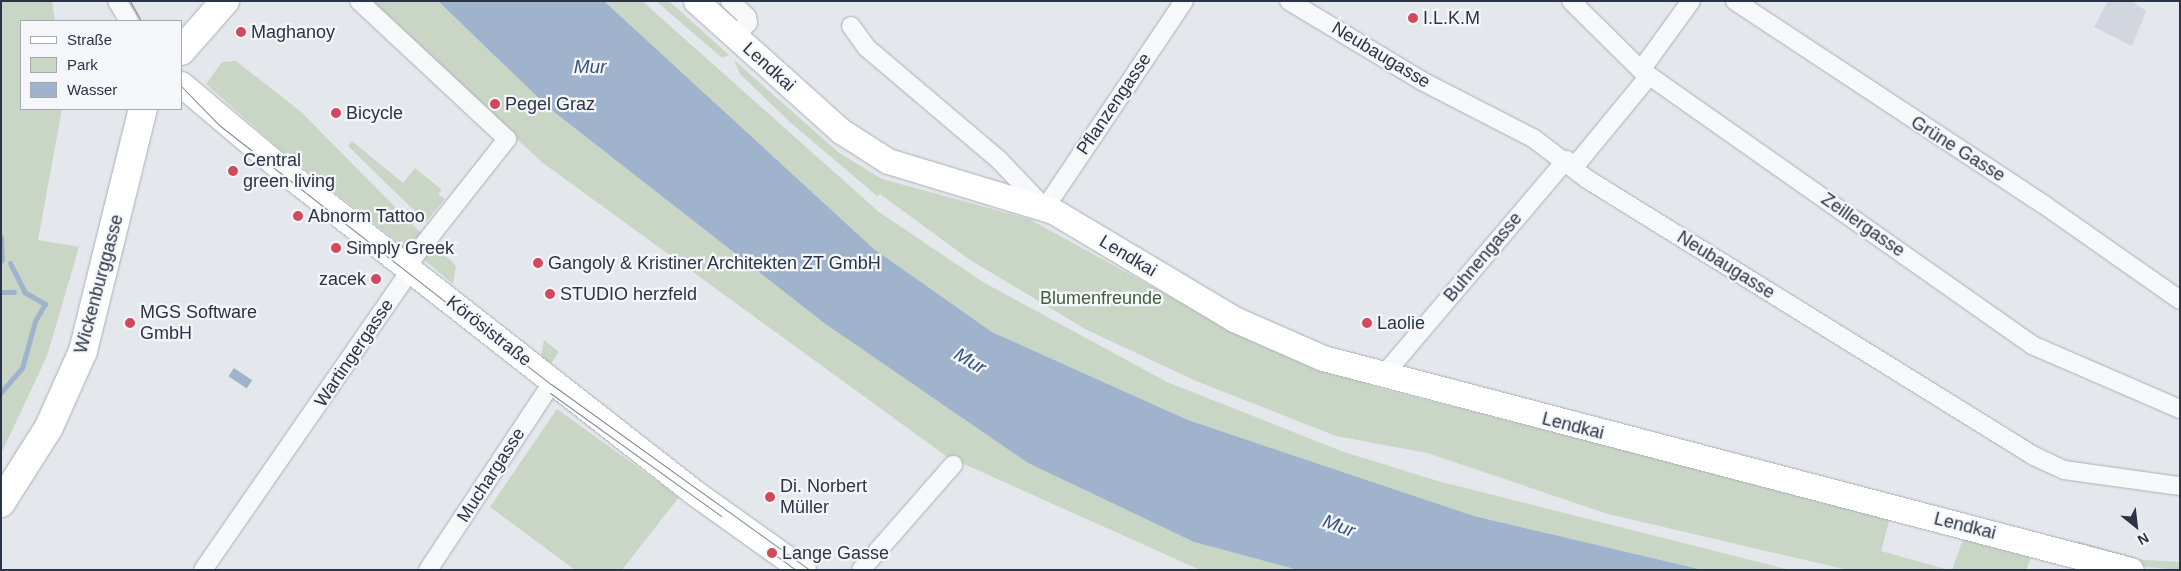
<!DOCTYPE html>
<meta charset="utf-8">
<style>
body{margin:0}
#map{position:relative;width:2181px;height:571px;overflow:hidden;background:#e4e7ec;font-family:Arial,sans-serif}
div>[style]{position:absolute}
.built>*{inset:0;background:#d2d6de}
.green>*{inset:0;background:#c9d6c5}
.water>*{inset:0;background:#9fb4cc;transform-origin:0 0}
.stream>*{height:5px;margin:-2.5px;padding:0 2.5px;transform-origin:2.5px;border-radius:2.5px;background:#9fb4cc}
.roads{filter:drop-shadow(0 0 1px #a9aeb7) drop-shadow(0 0 1px #a9aeb7)}
.minor>*{height:18px;margin:-9px;padding:0 9px;transform-origin:9px;border-radius:9px;background:#f7f8fa}
.secondary>*{height:25px;margin:-12.5px;padding:0 12.5px;transform-origin:12.5px;border-radius:12.5px;background:#fff}
.primary>*{height:28px;margin:-14px;padding:0 14px;transform-origin:14px;border-radius:14px;background:#fff}
.tram>*{height:1px;margin:-0.5px;padding:0 0.5px;transform-origin:0.5px;border-radius:0.5px;background:#7d8696}
.dots>*{width:14px;height:14px;translate:-50% -50%;box-sizing:border-box;border:2px solid #f4f6f9;border-radius:50%}
span{translate:-50% -50%;white-space:nowrap;text-align:center;line-height:1.15;-webkit-text-stroke:4.5px #f4f6f9;paint-order:stroke}
.poi-label{font-size:18px;color:#2b3445}
.left{translate:0 -50%;text-align:left}
.right{translate:-100% -50%;text-align:right}
.street-label{font-size:18px;color:#2b3445}
.park-label{font-size:18px;color:#3f6138}
.water-label{font-size:19px;color:#34527a;font-style:italic}
.frame{position:absolute;inset:0;border:2px solid #2b3445;pointer-events:none}
.legend{position:absolute;left:20px;top:20px;width:162px;height:90px;box-sizing:border-box;background:#f4f6f9;border:1px solid #a4a8b1;margin:0;padding:6px 9px;list-style:none;font-size:15px;color:#2b3445}
.legend li{display:flex;align-items:center;gap:10px;height:25px}
.legend b{width:25px;border:1px solid #a4a8b1}
.north{position:absolute;left:2111px;top:501px;width:50px;height:50px;-webkit-text-stroke:4px #f4f6f9;paint-order:stroke;rotate:151deg;font-size:14px;font-weight:700;line-height:20px;text-align:center;color:#2b3445}
.north::after{content:'';display:block;margin:auto;width:18px;height:22px;background:#2b3445;clip-path:polygon(50% 0,100% 100%,50% 72%,0 100%)}
</style>
<div id="map">
<div class="built">
<div style="clip-path:polygon(2108px 1px,2132px 1px,2146px 11px,2132px 46px,2094px 27px)"></div>
</div>
<div class="green">
<div style="clip-path:polygon(1px 1px,52px 1px,55px 21px,21px 21px,21px 109px,62px 109px,38px 240px,79px 247px,47px 356px,1px 454px)"></div>
<div style="clip-path:polygon(366px 1px,438px 1px,549px 108px,824px 323px,1028px 463px,1194px 542px,1298px 570px,1198px 569px,946px 456px,543px 163px)"></div>
<div style="clip-path:polygon(604px 1px,642px 1px,879px 212px,983px 282px,1167px 382px,1344px 452px,1438px 481px,1790px 570px,1703px 570px,1474px 516px,1188px 420px,992px 332px,874px 249px)"></div>
<div style="clip-path:polygon(656px 1px,669px 1px,729px 55px,722px 58px)"></div>
<div style="clip-path:polygon(734px 60px,838px 152px,882px 179px,1029px 219px,1224px 326px,1372px 386px,1890px 518px,1881px 551px,1949px 570px,1848px 570px,1608px 514px,1427px 453px,1336px 436px,1196px 381px,1085px 329px,970px 260px,880px 194px,877px 196px,791px 123px,740px 74px)"></div>
<div style="clip-path:polygon(236px 61px,300px 111px,423px 235px,406px 249px,397px 247px,399px 243px,284px 153px,206px 84px,222px 62px)"></div>
<div style="clip-path:polygon(352px 141px,403px 183px,415px 168px,442px 190px,438px 194px,445px 199px,426px 222px,348px 146px)"></div>
<div style="clip-path:polygon(432px 241px,456px 266px,453px 284px,423px 259px)"></div>
<div style="clip-path:polygon(544px 340px,559px 352px,550px 365px,541px 357px)"></div>
<div style="clip-path:polygon(557px 409px,679px 497px,622px 570px,575px 570px,490px 507px)"></div>
<div style="clip-path:polygon(1963px 539px,2031px 558px,2026px 570px,1952px 570px)"></div>
<div style="clip-path:polygon(2077px 541px,2143px 560px,2180px 562px,2180px 570px,2136px 566px,2076px 548px)"></div>
</div>
<div class="water">
<div style="clip-path:polygon(438px 1px,604px 1px,874px 249px,992px 332px,1188px 420px,1474px 516px,1703px 570px,1298px 570px,1194px 542px,1028px 463px,824px 323px,549px 108px)"></div>
<div style="left:234px;top:368px;width:22px;height:10px;rotate:34deg"></div>
</div>
<div class="stream">
<div style="left:1px;top:237px;width:23px;rotate:88deg"></div>
<div style="left:10px;top:263px;width:33px;rotate:63deg"></div>
<div style="left:1px;top:292px;width:13px"></div>
<div style="left:1px;top:392px;width:32px;rotate:-49deg"></div>
<div style="left:22px;top:368px;width:49px;rotate:-74.5deg"></div>
<div style="left:35px;top:321px;width:20px;rotate:-60deg"></div>
<div style="left:45px;top:304px;width:24px;rotate:-150deg"></div>
</div>
<div class="roads">
<div class="minor">
<div style="left:117px;top:1px;width:23px;rotate:59deg"></div>
<div style="left:730px;top:1px;width:23px;rotate:43deg"></div>
<div style="left:747px;top:17px;width:6px;rotate:81deg"></div>
<div style="left:748px;top:23px;width:18px;rotate:135deg"></div>
<div style="left:1289px;top:1px;width:155px;rotate:31deg"></div>
<div style="left:1422px;top:81px;width:125px;rotate:27.2deg"></div>
<div style="left:1533px;top:138px;width:68px;rotate:37.2deg"></div>
<div style="left:1587px;top:179px;width:526px;rotate:31.79deg"></div>
<div style="left:2034px;top:456px;width:33px;rotate:25deg"></div>
<div style="left:2064px;top:470px;width:117px;rotate:7.9deg"></div>
<div style="left:1571px;top:1px;width:98px;rotate:44.6deg"></div>
<div style="left:1641px;top:70px;width:478px;rotate:35.1deg"></div>
<div style="left:2032px;top:345px;width:161px;rotate:23.4deg"></div>
<div style="left:1735px;top:1px;width:369px;rotate:33.4deg"></div>
<div style="left:2043px;top:204px;width:167px;rotate:35deg"></div>
<div style="left:851px;top:26px;width:27px;rotate:54deg"></div>
<div style="left:867px;top:48px;width:173px;rotate:40.3deg"></div>
<div style="left:999px;top:160px;width:66px;rotate:46.2deg"></div>
<div style="left:1045px;top:208px;width:249px;rotate:-56.1deg"></div>
<div style="left:1641px;top:70px;width:85px;rotate:-54.1deg"></div>
<div style="left:1574px;top:167px;width:118px;rotate:-50.5deg"></div>
<div style="left:1382px;top:377px;width:285px;rotate:-49.7deg"></div>
<div style="left:203px;top:570px;width:361px;rotate:-55.3deg"></div>
<div style="left:409px;top:273px;width:16px;rotate:-75deg"></div>
<div style="left:413px;top:258px;width:152px;rotate:-51.7deg"></div>
<div style="left:507px;top:139px;width:202px;rotate:-137deg"></div>
<div style="left:428px;top:570px;width:227px;rotate:-56.5deg"></div>
<div style="left:861px;top:570px;width:140px;rotate:-48.8deg"></div>
</div>
<div class="secondary">
<div style="left:696px;top:1px;width:195px;rotate:41.9deg"></div>
<div style="left:841px;top:131px;width:56px;rotate:32.6deg"></div>
<div style="left:888px;top:161px;width:172px;rotate:16.9deg"></div>
<div style="left:1053px;top:211px;width:211px;rotate:30.8deg"></div>
<div style="left:1234px;top:319px;width:97px;rotate:23.7deg"></div>
<div style="left:1323px;top:358px;width:835px;rotate:14.7deg"></div>
<div style="left:181px;top:84px;width:141px;rotate:40.1deg"></div>
<div style="left:289px;top:175px;width:516px;rotate:38.07deg"></div>
<div style="left:695px;top:493px;width:133px;rotate:35.5deg"></div>
</div>
<div class="primary">
<div style="left:181px;top:51px;width:67px;rotate:-48.7deg"></div>
<div style="left:1px;top:503px;width:90px;rotate:-57.7deg"></div>
<div style="left:49px;top:427px;width:83px;rotate:-65.9deg"></div>
<div style="left:83px;top:351px;width:249px;rotate:-76.1deg"></div>
</div>
</div>
<div class="tram">
<div style="left:130px;top:1px;width:23px;rotate:61deg"></div>
<div style="left:181px;top:86px;width:54px;rotate:45.7deg"></div>
<div style="left:219px;top:125px;width:421px;rotate:38deg"></div>
<div style="left:551px;top:384px;width:319px;rotate:35.7deg"></div>
<div style="left:550px;top:393px;width:211px;rotate:35.7deg"></div>
<div style="left:767px;top:549px;width:36px;rotate:36deg"></div>
</div>
<div class="dots">
<div style="left:1413px;top:18px;background:#d1495b"></div>
<div style="left:241px;top:32px;background:#d1495b"></div>
<div style="left:495px;top:104px;background:#d1495b"></div>
<div style="left:336px;top:113px;background:#d1495b"></div>
<div style="left:233px;top:171px;background:#d1495b"></div>
<div style="left:298px;top:216px;background:#d1495b"></div>
<div style="left:336px;top:248px;background:#d1495b"></div>
<div style="left:538px;top:263px;background:#d1495b"></div>
<div style="left:376px;top:279px;background:#d1495b"></div>
<div style="left:550px;top:294px;background:#d1495b"></div>
<div style="left:130px;top:323px;background:#d1495b"></div>
<div style="left:1367px;top:323px;background:#d1495b"></div>
<div style="left:770px;top:497px;background:#d1495b"></div>
<div style="left:772px;top:553px;background:#d1495b"></div>
</div>
<div class="poi-label">
<span class="left" style="left:1423px;top:18px">I.L.K.M</span>
<span class="left" style="left:251px;top:32px">Maghanoy</span>
<span class="left" style="left:505px;top:104px">Pegel Graz</span>
<span class="left" style="left:346px;top:113px">Bicycle</span>
<span class="left" style="left:243px;top:171px">Central<br>green living</span>
<span class="left" style="left:308px;top:216px">Abnorm Tattoo</span>
<span class="left" style="left:346px;top:248px">Simply Greek</span>
<span class="left" style="left:548px;top:263px">Gangoly &amp; Kristiner Architekten ZT GmbH</span>
<span class="right" style="left:366px;top:279px">zacek</span>
<span class="left" style="left:560px;top:294px">STUDIO herzfeld</span>
<span class="left" style="left:140px;top:323px">MGS Software<br>GmbH</span>
<span class="left" style="left:1377px;top:323px">Laolie</span>
<span class="left" style="left:780px;top:497px">Di. Norbert<br>Müller</span>
<span class="left" style="left:782px;top:553px">Lange Gasse</span>
</div>
<div class="street-label">
<span style="left:1381px;top:55px;rotate:31deg">Neubaugasse</span>
<span style="left:769px;top:67px;rotate:42deg">Lendkai</span>
<span style="left:1114px;top:104px;rotate:-56deg">Pflanzengasse</span>
<span style="left:1958px;top:149px;rotate:32deg">Grüne Gasse</span>
<span style="left:1863px;top:225px;rotate:35deg">Zeillergasse</span>
<span style="left:1128px;top:256px;rotate:31deg">Lendkai</span>
<span style="left:1483px;top:257px;rotate:-50deg">Buhnengasse</span>
<span style="left:1726px;top:265px;rotate:32deg">Neubaugasse</span>
<span style="left:99px;top:284px;rotate:-75deg">Wickenburggasse</span>
<span style="left:489px;top:331px;rotate:38deg">Körösistraße</span>
<span style="left:354px;top:353px;rotate:-56deg">Wartingergasse</span>
<span style="left:1573px;top:426px;rotate:14deg">Lendkai</span>
<span style="left:491px;top:475px;rotate:-57deg">Muchargasse</span>
<span style="left:1965px;top:526px;rotate:14deg">Lendkai</span>
</div>
<div class="park-label">
<span style="left:1101px;top:298px">Blumenfreunde</span>
</div>
<div class="water-label">
<span style="left:590px;top:67px">Mur</span>
<span style="left:970px;top:361px;rotate:31deg">Mur</span>
<span style="left:1339px;top:526px;rotate:20deg">Mur</span>
</div>
<div class="frame"></div>
<ul class="legend">
<li><b style="height:6px;background:#fff"></b>Straße</li>
<li><b style="height:14px;background:#c9d6c5"></b>Park</li>
<li><b style="height:14px;background:#9fb4cc"></b>Wasser</li>
</ul>
<div class="north">N</div>
</div>
